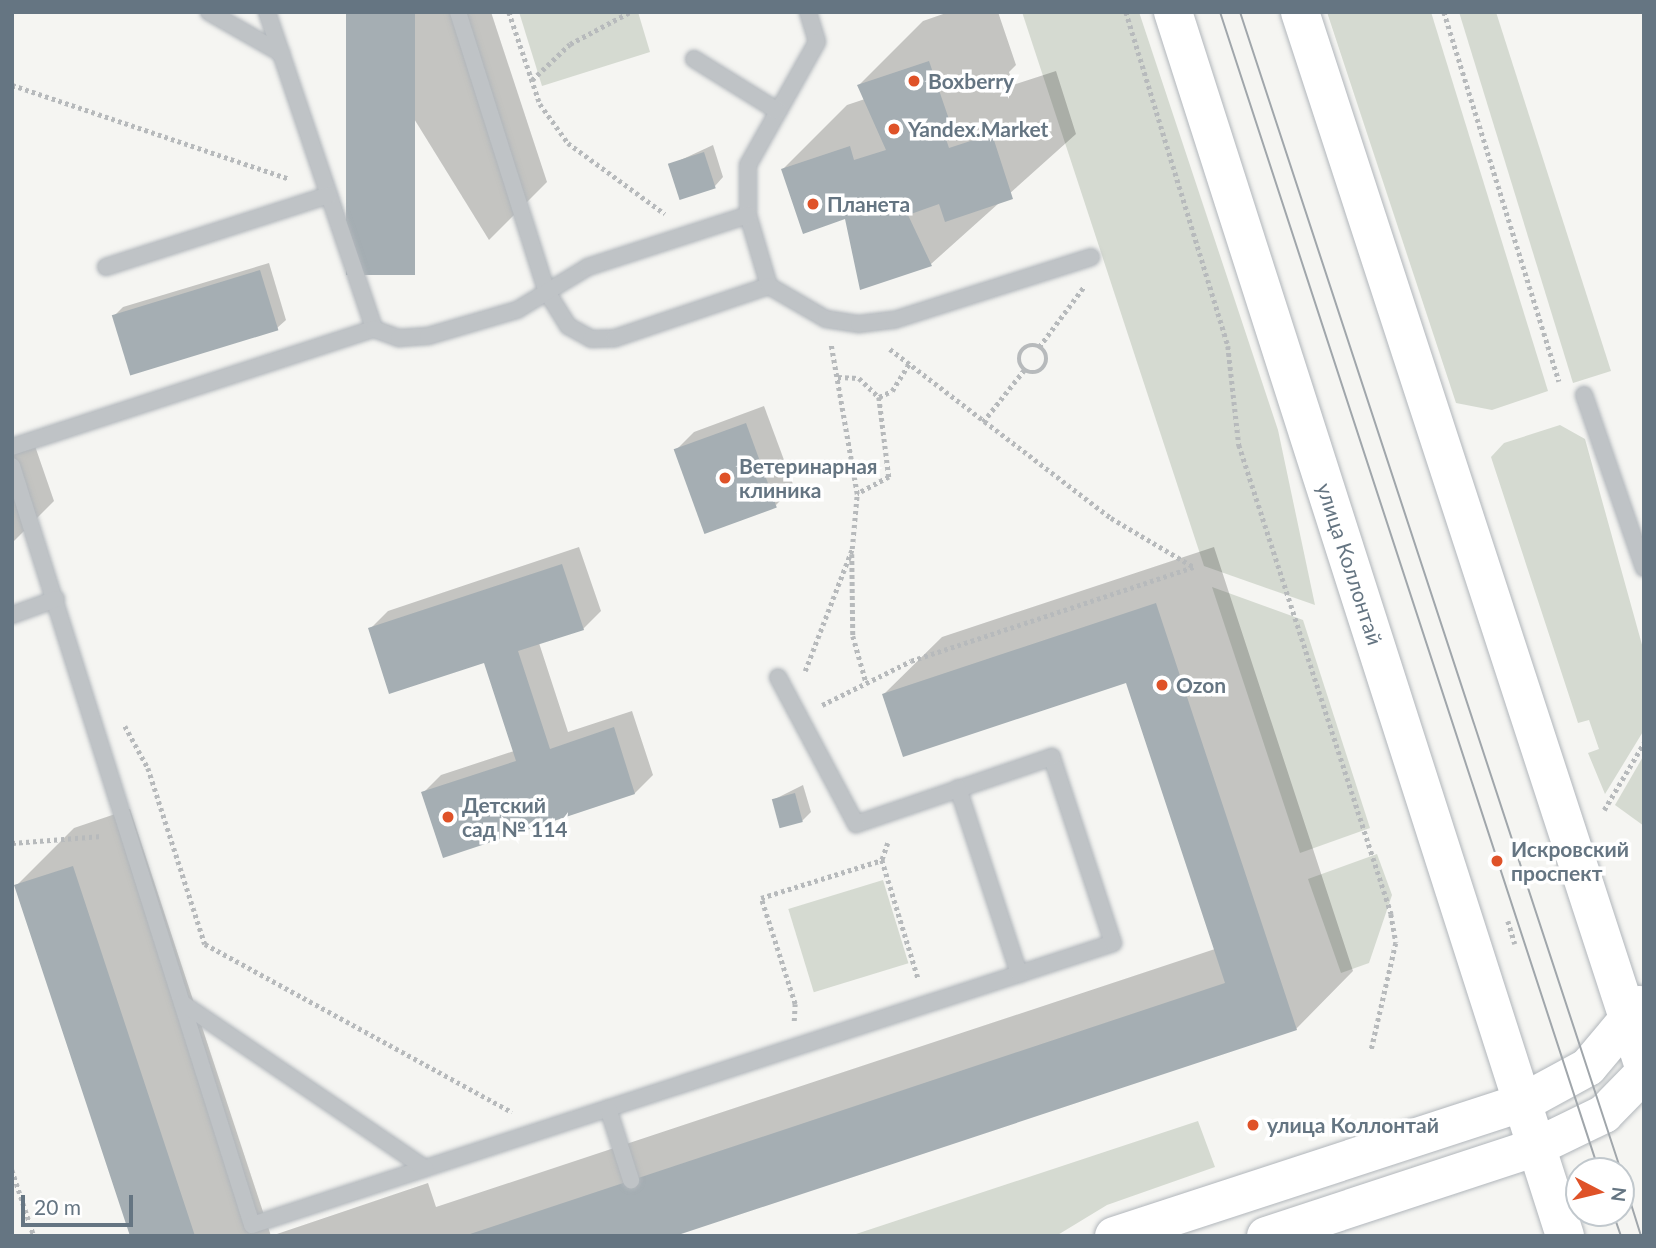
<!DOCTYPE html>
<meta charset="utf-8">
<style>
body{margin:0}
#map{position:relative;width:1656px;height:1248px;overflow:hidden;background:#f5f5f2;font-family:Lato,sans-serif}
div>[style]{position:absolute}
.green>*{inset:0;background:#d5dad1;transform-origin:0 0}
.shadow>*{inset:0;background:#0003}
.building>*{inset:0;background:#a5aeb3;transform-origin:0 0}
.path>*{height:4.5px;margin-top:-2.25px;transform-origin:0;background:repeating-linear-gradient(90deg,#b7babc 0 3.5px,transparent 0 7px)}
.path>.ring{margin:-2.25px;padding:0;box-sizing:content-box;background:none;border:4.5px solid #b7babc;border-radius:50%}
.roads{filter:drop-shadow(0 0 2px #b1b6bb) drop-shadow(0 0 2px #b1b6bb)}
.lane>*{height:16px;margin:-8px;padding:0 8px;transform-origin:8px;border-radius:8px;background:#bfc3c6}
.secondary>*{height:38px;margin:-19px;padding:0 19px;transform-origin:19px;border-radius:19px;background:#fff}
.tram>*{height:2px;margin:-1px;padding:0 1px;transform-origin:1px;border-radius:1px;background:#a0a6ab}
.dots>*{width:19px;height:19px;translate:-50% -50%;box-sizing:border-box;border:4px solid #fff;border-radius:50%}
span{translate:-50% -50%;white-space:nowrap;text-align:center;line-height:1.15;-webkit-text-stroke:7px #fff;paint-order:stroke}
.poi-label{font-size:21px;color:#657582;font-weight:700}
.left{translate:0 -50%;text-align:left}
.street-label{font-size:21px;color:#657582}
.frame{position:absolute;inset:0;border:14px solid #657582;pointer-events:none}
.north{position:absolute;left:1565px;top:1157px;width:70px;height:70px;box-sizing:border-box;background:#fff;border:2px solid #c1c8cd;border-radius:50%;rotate:97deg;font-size:19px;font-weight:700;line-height:28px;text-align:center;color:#657582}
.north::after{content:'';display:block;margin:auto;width:24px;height:32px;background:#df5228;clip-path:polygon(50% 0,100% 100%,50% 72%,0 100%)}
.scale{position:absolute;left:21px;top:1195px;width:112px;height:32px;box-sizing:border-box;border:4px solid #657582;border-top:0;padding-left:9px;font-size:21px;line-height:24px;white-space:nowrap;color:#657582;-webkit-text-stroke:5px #fff;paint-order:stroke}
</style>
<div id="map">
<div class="green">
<div style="clip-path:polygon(519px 12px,638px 12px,650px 52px,542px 86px)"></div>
<div style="clip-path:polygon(1022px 12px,1139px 12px,1278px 430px,1315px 605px,1204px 566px)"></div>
<div style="clip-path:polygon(1327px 12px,1431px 12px,1548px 391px,1492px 410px,1456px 403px)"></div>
<div style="clip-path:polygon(1459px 12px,1496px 12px,1611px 371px,1573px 383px)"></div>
<div style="clip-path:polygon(1560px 425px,1585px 439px,1644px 652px,1644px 730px,1605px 794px,1588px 753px,1599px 749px,1589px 720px,1578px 723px,1491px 457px,1504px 443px)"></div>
<div style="clip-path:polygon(1212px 587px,1303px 620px,1370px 828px,1300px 853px)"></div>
<div style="clip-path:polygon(1644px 755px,1644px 826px,1615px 805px)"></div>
<div style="clip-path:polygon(1377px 854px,1392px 895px,1369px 963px,1341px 973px,1308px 879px)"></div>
<div style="left:883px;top:880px;width:87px;height:99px;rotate:73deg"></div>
<div style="clip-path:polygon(1198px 1121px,1215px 1167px,1107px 1205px,1056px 1236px,850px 1236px)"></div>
</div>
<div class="shadow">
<div style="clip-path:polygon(348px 12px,491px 12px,547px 182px,489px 240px)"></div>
<div style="clip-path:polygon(949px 12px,998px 12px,1016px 65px,1009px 72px,1013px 85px,1056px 71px,1076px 134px,931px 264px,862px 287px,846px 217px,783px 169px,847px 105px,865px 99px,859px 85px,923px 21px)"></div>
<div style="clip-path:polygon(713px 145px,723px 177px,715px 186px,670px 165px)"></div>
<div style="clip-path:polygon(269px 263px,286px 320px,277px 328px,114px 316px,123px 307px)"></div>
<div style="clip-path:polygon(764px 406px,794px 487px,776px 505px,676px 450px,694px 432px)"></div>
<div style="clip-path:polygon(35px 446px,54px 501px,12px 543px,12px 454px)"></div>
<div style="clip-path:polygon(579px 547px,601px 611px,583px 629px,539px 643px,568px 732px,632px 711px,653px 775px,635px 793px,423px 793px,441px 775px,514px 751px,485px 661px,370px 629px,388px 611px)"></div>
<div style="clip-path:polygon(1214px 547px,1353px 971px,1296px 1029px,670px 1236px,271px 1236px,428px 1183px,436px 1207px,1215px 949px,1127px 681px,884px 694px,942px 637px)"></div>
<div style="clip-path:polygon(803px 785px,811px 812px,802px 821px,773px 800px)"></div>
<div style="clip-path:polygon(130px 809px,271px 1236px,131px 1236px,16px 886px,74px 828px)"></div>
</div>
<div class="building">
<div style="left:346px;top:12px;width:69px;height:263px"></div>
<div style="clip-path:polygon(929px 61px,953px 131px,944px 133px,949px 148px,992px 134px,1013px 199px,945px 222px,939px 204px,908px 215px,932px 266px,860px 290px,845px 219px,803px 234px,781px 169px,850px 146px,854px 160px,886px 150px,857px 85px)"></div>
<div style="left:704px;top:152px;width:38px;height:38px;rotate:72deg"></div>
<div style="left:260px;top:270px;width:63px;height:155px;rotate:73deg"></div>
<div style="left:746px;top:423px;width:90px;height:77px;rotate:70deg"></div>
<div style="clip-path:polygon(562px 564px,584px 630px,518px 651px,550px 749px,614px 727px,635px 794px,443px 858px,421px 792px,516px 761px,484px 663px,389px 694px,368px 628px)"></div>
<div style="clip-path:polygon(1156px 603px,1297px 1030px,675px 1236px,464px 1236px,1225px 983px,1126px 683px,903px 757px,882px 694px)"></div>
<div style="left:795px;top:793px;width:30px;height:24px;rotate:75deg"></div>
<div style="clip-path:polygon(73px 866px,131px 1042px,195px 1236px,130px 1236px,14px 885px)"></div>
</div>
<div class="path">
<div style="left:509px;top:12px;width:97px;rotate:71.4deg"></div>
<div style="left:540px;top:104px;width:48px;rotate:54.3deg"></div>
<div style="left:568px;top:143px;width:120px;rotate:36.2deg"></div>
<div style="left:1126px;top:12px;width:349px;rotate:73deg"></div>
<div style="left:1228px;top:346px;width:100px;rotate:83.7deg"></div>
<div style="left:1239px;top:445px;width:493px;rotate:72deg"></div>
<div style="left:1391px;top:914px;width:29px;rotate:80deg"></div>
<div style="left:1396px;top:943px;width:111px;rotate:103deg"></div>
<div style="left:1444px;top:12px;width:387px;rotate:72.7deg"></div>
<div style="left:532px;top:80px;width:52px;rotate:-43.5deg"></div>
<div style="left:570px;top:44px;width:68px;rotate:-28.1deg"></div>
<div style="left:12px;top:85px;width:293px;rotate:18.7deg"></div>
<div class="ring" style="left:1019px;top:345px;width:23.5px;height:23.5px"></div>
<div style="left:1039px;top:347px;width:74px;rotate:-53.3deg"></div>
<div style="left:890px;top:349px;width:278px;rotate:37.4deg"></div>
<div style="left:1111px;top:518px;width:96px;rotate:30.6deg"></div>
<div style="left:838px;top:377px;width:21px;rotate:3deg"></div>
<div style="left:859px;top:378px;width:28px;rotate:44deg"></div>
<div style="left:879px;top:397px;width:81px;rotate:82.9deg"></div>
<div style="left:889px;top:477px;width:36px;rotate:152deg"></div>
<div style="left:879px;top:397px;width:14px;rotate:-25deg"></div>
<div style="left:892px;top:391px;width:32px;rotate:-58deg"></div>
<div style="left:983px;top:422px;width:66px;rotate:-51.7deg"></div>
<div style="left:852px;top:554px;width:82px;rotate:89.3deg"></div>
<div style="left:853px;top:636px;width:48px;rotate:74.2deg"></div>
<div style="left:805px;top:671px;width:131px;rotate:-68.9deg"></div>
<div style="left:852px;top:549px;width:55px;rotate:-84.8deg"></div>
<div style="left:857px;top:494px;width:151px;rotate:-99.9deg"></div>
<div style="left:822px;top:705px;width:99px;rotate:-26.3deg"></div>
<div style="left:911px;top:661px;width:298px;rotate:-18.4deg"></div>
<div style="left:125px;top:726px;width:48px;rotate:61.3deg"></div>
<div style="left:148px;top:768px;width:185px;rotate:72.1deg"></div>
<div style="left:205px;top:944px;width:350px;rotate:28.7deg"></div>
<div style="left:1604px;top:810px;width:78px;rotate:-59.2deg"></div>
<div style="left:12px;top:843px;width:90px;rotate:-4.4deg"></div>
<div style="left:888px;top:843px;width:18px;rotate:109deg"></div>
<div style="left:882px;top:860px;width:123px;rotate:73deg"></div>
<div style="left:1508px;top:921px;width:24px;rotate:73deg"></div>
<div style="left:794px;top:1021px;width:17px;rotate:-87deg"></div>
<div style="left:795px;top:1004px;width:111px;rotate:-107.8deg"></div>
<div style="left:761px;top:898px;width:127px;rotate:-17.4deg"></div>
<div style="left:12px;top:1170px;width:70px;rotate:71.6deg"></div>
</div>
<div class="roads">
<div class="lane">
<div style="left:209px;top:12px;width:83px;rotate:29.7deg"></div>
<div style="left:267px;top:12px;width:335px;rotate:71.3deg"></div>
<div style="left:458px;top:12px;width:294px;rotate:72.4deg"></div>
<div style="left:547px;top:292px;width:40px;rotate:58deg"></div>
<div style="left:568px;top:326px;width:26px;rotate:29deg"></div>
<div style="left:591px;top:339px;width:24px;rotate:-2deg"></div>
<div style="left:615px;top:338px;width:163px;rotate:-18.7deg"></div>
<div style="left:808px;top:12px;width:31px;rotate:73deg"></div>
<div style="left:817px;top:42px;width:141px;rotate:119.3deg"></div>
<div style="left:748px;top:165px;width:50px;rotate:90deg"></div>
<div style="left:748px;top:215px;width:74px;rotate:73.5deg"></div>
<div style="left:769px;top:286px;width:66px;rotate:30.1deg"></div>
<div style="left:826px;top:319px;width:33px;rotate:9deg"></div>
<div style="left:859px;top:324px;width:35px;rotate:-7deg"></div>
<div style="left:894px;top:320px;width:207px;rotate:-17.7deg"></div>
<div style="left:694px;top:59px;width:99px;rotate:31.8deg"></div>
<div style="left:106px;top:267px;width:234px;rotate:-17.9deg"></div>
<div style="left:1584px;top:395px;width:183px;rotate:70.9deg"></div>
<div style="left:12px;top:447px;width:381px;rotate:-18.1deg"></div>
<div style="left:374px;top:329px;width:27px;rotate:20deg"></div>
<div style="left:399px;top:338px;width:29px;rotate:-4deg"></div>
<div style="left:428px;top:336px;width:93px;rotate:-16.3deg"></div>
<div style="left:517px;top:310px;width:83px;rotate:-31.2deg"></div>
<div style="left:588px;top:267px;width:168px;rotate:-18deg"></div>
<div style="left:12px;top:466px;width:796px;rotate:72.45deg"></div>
<div style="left:252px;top:1225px;width:906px;rotate:-18.13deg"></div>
<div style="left:1113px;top:943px;width:196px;rotate:-108.2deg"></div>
<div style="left:1052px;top:757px;width:207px;rotate:161.1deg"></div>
<div style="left:856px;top:824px;width:166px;rotate:-118deg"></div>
<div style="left:12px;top:615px;width:47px;rotate:-20deg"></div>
<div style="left:958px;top:788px;width:196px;rotate:71.8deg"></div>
<div style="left:182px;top:1003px;width:294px;rotate:34.2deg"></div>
<div style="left:608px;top:1108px;width:76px;rotate:72.3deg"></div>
</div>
<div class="secondary">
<div style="left:1173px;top:12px;width:1285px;rotate:72.24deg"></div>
<div style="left:1300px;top:12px;width:1110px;rotate:71.94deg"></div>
<div style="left:1114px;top:1236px;width:429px;rotate:-18.1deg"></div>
<div style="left:1522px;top:1103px;width:75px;rotate:-28.6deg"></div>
<div style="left:1588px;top:1067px;width:81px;rotate:-50deg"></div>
<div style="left:1266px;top:1236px;width:284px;rotate:-18.2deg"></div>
<div style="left:1536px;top:1147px;width:76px;rotate:-25.9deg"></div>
<div style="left:1604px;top:1114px;width:57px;rotate:-45.7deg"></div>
</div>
</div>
<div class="tram">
<div style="left:1220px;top:12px;width:1219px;rotate:71.89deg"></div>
<div style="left:1240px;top:12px;width:1220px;rotate:71.8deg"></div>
<div style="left:1621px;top:1172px;width:67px;rotate:72.6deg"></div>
<div style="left:1613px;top:1213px;width:24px;rotate:71deg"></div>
</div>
<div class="dots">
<div style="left:914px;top:81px;background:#df5228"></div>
<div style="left:894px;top:129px;background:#df5228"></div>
<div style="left:813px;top:204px;background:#df5228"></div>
<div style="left:725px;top:478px;background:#df5228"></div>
<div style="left:1162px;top:685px;background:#df5228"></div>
<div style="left:448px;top:817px;background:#df5228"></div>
<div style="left:1497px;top:861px;background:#df5228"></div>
<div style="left:1253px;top:1125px;background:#df5228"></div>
</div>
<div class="poi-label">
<span class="left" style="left:928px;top:81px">Boxberry</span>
<span class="left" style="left:908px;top:129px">Yandex.Market</span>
<span class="left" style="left:827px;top:204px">Планета</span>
<span class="left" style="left:739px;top:478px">Ветеринарная<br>клиника</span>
<span class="left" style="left:1176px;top:685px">Ozon</span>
<span class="left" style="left:462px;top:817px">Детский<br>сад № 114</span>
<span class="left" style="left:1511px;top:861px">Искровский<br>проспект</span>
<span class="left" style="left:1267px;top:1125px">улица Коллонтай</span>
</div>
<div class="street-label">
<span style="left:1350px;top:564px;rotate:72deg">улица Коллонтай</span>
</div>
<div class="frame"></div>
<div class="north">N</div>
<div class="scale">20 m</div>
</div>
